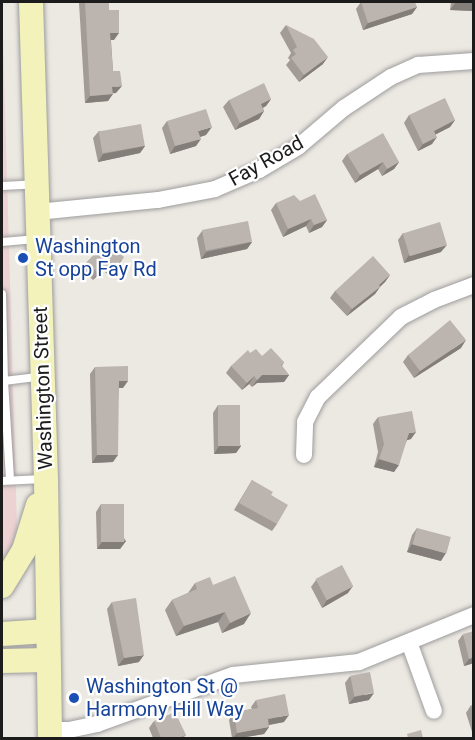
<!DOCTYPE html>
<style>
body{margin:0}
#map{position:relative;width:475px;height:740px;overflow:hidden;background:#ece8e2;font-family:Roboto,sans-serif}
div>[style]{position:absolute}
.commercial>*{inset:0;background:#ecd2d3}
.roads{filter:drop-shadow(0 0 2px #9d9d9d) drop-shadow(0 0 2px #9d9d9d)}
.service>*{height:8px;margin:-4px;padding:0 4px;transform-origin:4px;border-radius:4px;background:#fff}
.minor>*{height:16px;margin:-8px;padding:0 8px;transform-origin:8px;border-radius:8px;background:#fff}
.secondary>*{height:24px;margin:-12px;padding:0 12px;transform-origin:12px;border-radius:12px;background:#f2f2ba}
.wall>*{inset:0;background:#a29b96}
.shaded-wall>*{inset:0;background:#847e7a}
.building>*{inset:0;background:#bcb4af;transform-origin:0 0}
.dots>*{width:16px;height:16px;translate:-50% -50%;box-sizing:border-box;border:3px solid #fff;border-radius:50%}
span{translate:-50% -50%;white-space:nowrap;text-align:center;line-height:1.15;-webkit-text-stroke:4.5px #fff;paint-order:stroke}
.street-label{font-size:20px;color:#1c1c1c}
.transit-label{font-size:20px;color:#164399}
.left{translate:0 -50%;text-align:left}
.frame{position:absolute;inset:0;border:3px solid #1c1c1c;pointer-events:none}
</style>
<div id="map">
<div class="commercial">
<div style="clip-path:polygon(2px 3px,17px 528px,12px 545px,2px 567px)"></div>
</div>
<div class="roads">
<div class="service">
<div style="left:2px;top:186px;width:34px;rotate:-3deg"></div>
<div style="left:2px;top:242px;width:36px;rotate:-5deg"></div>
<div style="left:2px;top:294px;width:87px;rotate:88.7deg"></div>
<div style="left:4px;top:381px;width:38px;rotate:-7deg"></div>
<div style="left:4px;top:381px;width:99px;rotate:86.5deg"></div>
<div style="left:2px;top:481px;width:41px;rotate:-2.8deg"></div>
</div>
<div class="minor">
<div style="left:37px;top:212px;width:122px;rotate:-5.7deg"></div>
<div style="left:158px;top:200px;width:58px;rotate:-10.9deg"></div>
<div style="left:215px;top:189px;width:48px;rotate:-23.4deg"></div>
<div style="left:259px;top:170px;width:45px;rotate:-30.5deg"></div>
<div style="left:298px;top:147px;width:60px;rotate:-40.3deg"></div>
<div style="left:344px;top:108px;width:56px;rotate:-33.4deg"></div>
<div style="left:391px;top:77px;width:30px;rotate:-24deg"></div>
<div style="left:418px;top:65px;width:56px;rotate:-4.1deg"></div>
<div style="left:304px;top:455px;width:33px;rotate:-88deg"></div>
<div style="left:305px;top:422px;width:28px;rotate:-63deg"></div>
<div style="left:318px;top:397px;width:115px;rotate:-43.9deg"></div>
<div style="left:401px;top:317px;width:37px;rotate:-27deg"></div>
<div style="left:434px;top:300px;width:43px;rotate:-20.6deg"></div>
<div style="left:409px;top:642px;width:73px;rotate:70.1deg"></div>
<div style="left:50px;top:730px;width:19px"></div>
<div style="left:69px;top:730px;width:29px;rotate:-12deg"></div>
<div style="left:97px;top:724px;width:145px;rotate:-19.8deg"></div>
<div style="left:233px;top:675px;width:127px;rotate:-5.9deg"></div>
<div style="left:359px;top:662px;width:124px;rotate:-22.2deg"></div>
</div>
<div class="secondary">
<div style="left:31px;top:2px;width:477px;rotate:88.2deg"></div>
<div style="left:46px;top:479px;width:259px;rotate:89.1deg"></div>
<div style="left:2px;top:586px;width:42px;rotate:-58.6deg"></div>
<div style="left:24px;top:550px;width:47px;rotate:-72.7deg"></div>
<div style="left:2px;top:634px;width:45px;rotate:-3.8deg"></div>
<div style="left:2px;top:661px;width:45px;rotate:-1.3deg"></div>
</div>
</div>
<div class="wall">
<div style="clip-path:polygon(80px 2px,109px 2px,109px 10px,114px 40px,111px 40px,113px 71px,116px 93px,113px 93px,108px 101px,85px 103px,79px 3px)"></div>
<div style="clip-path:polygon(361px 2px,417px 7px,412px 14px,363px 30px,356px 9px)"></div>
<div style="clip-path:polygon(451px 2px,474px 2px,474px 11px,450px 10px)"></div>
<div style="clip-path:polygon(286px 25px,323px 64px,299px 82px,286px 65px,290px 60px,288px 58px,291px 53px,280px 33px)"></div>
<div style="clip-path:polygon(271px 99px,266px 106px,263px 108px,264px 111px,259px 119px,235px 130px,223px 107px,229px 100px)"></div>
<div style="clip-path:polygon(409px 115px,455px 120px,450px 127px,436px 134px,432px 144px,418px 151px,404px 123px)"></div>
<div style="clip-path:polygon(167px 121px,206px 135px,200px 137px,196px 146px,170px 154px,162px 128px)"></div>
<div style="clip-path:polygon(99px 131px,145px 146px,140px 153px,98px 162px,93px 138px)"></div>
<div style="clip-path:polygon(347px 154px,399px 162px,394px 169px,382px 176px,378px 169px,355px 183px,342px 161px)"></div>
<div style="clip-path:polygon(300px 201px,327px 220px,322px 227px,309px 233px,306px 226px,283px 237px,271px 210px,276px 203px)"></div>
<div style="clip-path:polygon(202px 231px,252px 242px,247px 249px,201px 259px,197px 238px)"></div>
<div style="clip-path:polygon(403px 233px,441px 252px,404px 263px,398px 240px)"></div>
<div style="clip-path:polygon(108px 241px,119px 264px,108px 275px,103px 270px,93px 280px,82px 269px,87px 262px)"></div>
<div style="clip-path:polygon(390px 275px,385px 282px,380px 287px,375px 294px,347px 316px,330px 298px,335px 291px)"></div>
<div style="clip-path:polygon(461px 348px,414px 378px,403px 362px,408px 355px)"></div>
<div style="clip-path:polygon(250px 353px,284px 362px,282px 366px,289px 375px,284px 382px,257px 383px,252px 387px,249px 384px,242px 390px,226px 373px,231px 366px)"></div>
<div style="clip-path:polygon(95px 367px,123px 388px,119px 388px,113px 462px,92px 463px,90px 374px)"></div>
<div style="clip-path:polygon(218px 405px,241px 446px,236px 453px,214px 454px,213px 413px)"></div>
<div style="clip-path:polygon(378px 417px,411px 439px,407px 440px,394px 472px,374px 467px,378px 452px,373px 424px)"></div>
<div style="clip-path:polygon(252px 480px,271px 495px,277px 524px,272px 531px,234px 510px)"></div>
<div style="clip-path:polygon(101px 504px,126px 541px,120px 549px,97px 549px,96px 512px)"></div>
<div style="clip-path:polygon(417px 528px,441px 561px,407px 552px,412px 535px)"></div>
<div style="clip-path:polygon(316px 580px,348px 593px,322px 608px,311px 587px)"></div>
<div style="clip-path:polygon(195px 583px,213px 585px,244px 624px,222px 633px,218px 622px,176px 636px,165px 610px,172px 600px,188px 593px)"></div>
<div style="clip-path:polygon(112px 602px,139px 662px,118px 666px,107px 609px)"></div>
<div style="clip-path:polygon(463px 634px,474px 663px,464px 666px,458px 641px)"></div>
<div style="clip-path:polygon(350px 676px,369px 700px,349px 704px,345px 683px)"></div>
<div style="clip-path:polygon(256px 700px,284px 722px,269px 725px,269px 727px,264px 734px,240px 738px,232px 738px,229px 720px,234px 712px,252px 709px,251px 707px)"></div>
<div style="clip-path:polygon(471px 705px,474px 705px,474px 738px,466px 713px)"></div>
<div style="clip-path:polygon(154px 721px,186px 735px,183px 738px,153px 738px,149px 728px)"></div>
</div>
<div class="shaded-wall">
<div style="clip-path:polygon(456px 2px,474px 2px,474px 11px,450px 10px)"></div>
<div style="clip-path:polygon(417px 7px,412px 14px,363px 30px,368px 23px)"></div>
<div style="clip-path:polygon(110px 33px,119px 33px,114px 40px,105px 40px)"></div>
<div style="clip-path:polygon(328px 57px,323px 64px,299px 82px,304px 75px)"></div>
<div style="clip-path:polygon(122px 86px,116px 93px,107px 94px,112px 87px)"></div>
<div style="clip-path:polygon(113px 94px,108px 101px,85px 103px,90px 96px)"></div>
<div style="clip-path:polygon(271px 99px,266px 106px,256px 111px,261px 104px)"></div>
<div style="clip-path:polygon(264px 111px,259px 119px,235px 130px,240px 123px)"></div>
<div style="clip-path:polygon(455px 120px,450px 127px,429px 138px,434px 131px)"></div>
<div style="clip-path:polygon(212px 127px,206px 135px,193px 139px,198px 131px)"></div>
<div style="clip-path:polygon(437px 137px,432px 144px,418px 151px,423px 144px)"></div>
<div style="clip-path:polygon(201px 139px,196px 146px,170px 154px,175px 146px)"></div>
<div style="clip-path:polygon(145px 146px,140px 153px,98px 162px,103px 154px)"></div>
<div style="clip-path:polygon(383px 162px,378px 169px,355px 183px,360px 175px)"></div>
<div style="clip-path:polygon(399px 162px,394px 169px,382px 176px,387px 169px)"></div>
<div style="clip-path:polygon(311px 219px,306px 226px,283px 237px,288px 229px)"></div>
<div style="clip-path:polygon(327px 220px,322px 227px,309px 233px,314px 225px)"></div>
<div style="clip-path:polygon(252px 242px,247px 249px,201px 259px,206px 252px)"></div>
<div style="clip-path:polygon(447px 245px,441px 252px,404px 263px,409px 255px)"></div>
<div style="clip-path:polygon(124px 257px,119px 264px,108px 275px,113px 268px)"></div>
<div style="clip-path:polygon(108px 263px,103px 270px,93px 280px,98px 273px)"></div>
<div style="clip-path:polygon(390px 275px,385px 282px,374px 292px,380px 287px,375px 294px,347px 316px,352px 309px)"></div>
<div style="clip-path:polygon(466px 340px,461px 348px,414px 378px,420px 371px)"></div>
<div style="clip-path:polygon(262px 375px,289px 375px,284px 382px,257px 383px,252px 387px,257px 380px)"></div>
<div style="clip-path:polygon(254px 376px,249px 384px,242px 390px,247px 383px)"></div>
<div style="clip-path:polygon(119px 381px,128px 381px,123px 388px,114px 388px)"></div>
<div style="clip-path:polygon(416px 432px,411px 439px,404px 441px,409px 433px)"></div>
<div style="clip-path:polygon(219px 446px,241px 446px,236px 453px,214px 454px)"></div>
<div style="clip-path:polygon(97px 455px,118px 455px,113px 462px,92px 463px)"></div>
<div style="clip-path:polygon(379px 459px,399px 465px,394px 472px,374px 467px)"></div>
<div style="clip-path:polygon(126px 541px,120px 549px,97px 549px,102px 542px)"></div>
<div style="clip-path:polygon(412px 544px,446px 553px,441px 561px,407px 552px)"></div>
<div style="clip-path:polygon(353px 586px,348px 593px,322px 608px,327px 600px)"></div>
<div style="clip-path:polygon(225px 612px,218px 622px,176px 636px,184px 626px)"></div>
<div style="clip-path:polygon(251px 613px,244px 624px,222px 633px,230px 623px)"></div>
<div style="clip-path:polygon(144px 655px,139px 662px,118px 666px,124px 658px)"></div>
<div style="clip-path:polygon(474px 657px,474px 663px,464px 666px,469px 659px)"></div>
<div style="clip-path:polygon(374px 693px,369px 700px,349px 704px,354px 697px)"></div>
<div style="clip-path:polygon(289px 715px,284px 722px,263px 726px,268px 719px)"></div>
<div style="clip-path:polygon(269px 727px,264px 734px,240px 738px,233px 738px,237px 733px)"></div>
</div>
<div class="building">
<div style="clip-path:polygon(85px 2px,109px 2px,109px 10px,119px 10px,119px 33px,110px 33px,113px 71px,120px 71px,122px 86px,112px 87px,113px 94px,90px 96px)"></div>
<div style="clip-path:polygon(361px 2px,415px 2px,417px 7px,368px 23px)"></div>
<div style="clip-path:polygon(286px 25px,314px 39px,328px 57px,304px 75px,291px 58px,296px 54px,293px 50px,297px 47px)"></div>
<div style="clip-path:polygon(264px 83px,271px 99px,261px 104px,264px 111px,240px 123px,229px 100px)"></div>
<div style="clip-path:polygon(445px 98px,455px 120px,434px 131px,437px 137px,423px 144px,409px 115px)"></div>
<div style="clip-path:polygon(206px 109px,212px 127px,198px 131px,201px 139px,175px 146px,167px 121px)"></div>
<div style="left:141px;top:124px;width:22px;height:43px;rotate:80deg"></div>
<div style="clip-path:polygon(383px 133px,399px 162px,387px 169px,383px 162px,360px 175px,347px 154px)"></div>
<div style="clip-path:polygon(315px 194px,327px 220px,314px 225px,311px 219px,288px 229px,276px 203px,294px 195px,300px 201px)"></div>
<div style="left:248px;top:221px;width:21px;height:47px;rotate:79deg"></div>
<div style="left:440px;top:222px;width:24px;height:39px;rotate:73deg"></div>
<div style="clip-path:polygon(108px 241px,124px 257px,113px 268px,108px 263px,98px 273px,87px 262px)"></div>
<div style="clip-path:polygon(373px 256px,390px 275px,379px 285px,380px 287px,352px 309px,335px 291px)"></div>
<div style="clip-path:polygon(450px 320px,466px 340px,420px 371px,408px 355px)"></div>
<div style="clip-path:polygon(271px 348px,284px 362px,281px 365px,289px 375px,262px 375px,257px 380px,254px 376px,247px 383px,231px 366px,248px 350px,250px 353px,256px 349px,262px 356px)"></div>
<div style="clip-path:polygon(128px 366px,128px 381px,119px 381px,118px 455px,97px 455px,95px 367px)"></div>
<div style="left:218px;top:405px;width:22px;height:41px"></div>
<div style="clip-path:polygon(412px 411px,416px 432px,409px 433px,399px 465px,379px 459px,384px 444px,378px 417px)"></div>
<div style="clip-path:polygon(252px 480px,273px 492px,271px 495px,288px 505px,277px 524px,239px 503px)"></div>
<div style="left:101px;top:504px;width:23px;height:38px"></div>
<div style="left:417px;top:528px;width:35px;height:17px;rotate:15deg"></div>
<div style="left:342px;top:565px;width:24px;height:30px;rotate:62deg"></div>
<div style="clip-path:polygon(235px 576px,251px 613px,230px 623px,225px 612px,184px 626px,172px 600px,197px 589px,195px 583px,210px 577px,213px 585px)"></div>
<div style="clip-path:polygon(136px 598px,144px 655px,124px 658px,112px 602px)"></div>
<div style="clip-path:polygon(474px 631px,474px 657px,469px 659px,463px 634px)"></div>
<div style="left:370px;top:672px;width:21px;height:20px;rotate:79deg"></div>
<div style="clip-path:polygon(285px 694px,289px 715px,268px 719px,269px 727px,237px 733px,234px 712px,258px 708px,256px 700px)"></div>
<div style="clip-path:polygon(471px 705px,474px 705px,474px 715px)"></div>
<div style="clip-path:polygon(175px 712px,186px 735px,178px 738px,161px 738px,154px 721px)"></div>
<div style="left:3px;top:713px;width:25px;height:1px;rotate:90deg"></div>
<div style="clip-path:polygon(421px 730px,423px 738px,408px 738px,407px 734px)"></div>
</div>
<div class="dots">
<div style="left:23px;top:258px;background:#1a4fb4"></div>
<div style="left:74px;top:698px;background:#1a4fb4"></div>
</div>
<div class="street-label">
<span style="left:266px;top:161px;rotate:-29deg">Fay Road</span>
<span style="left:43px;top:388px;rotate:-92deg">Washington Street</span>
</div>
<div class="transit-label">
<span class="left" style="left:35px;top:258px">Washington<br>St opp Fay Rd</span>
<span class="left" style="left:86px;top:698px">Washington St @<br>Harmony Hill Way</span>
</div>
<div class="frame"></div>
</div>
